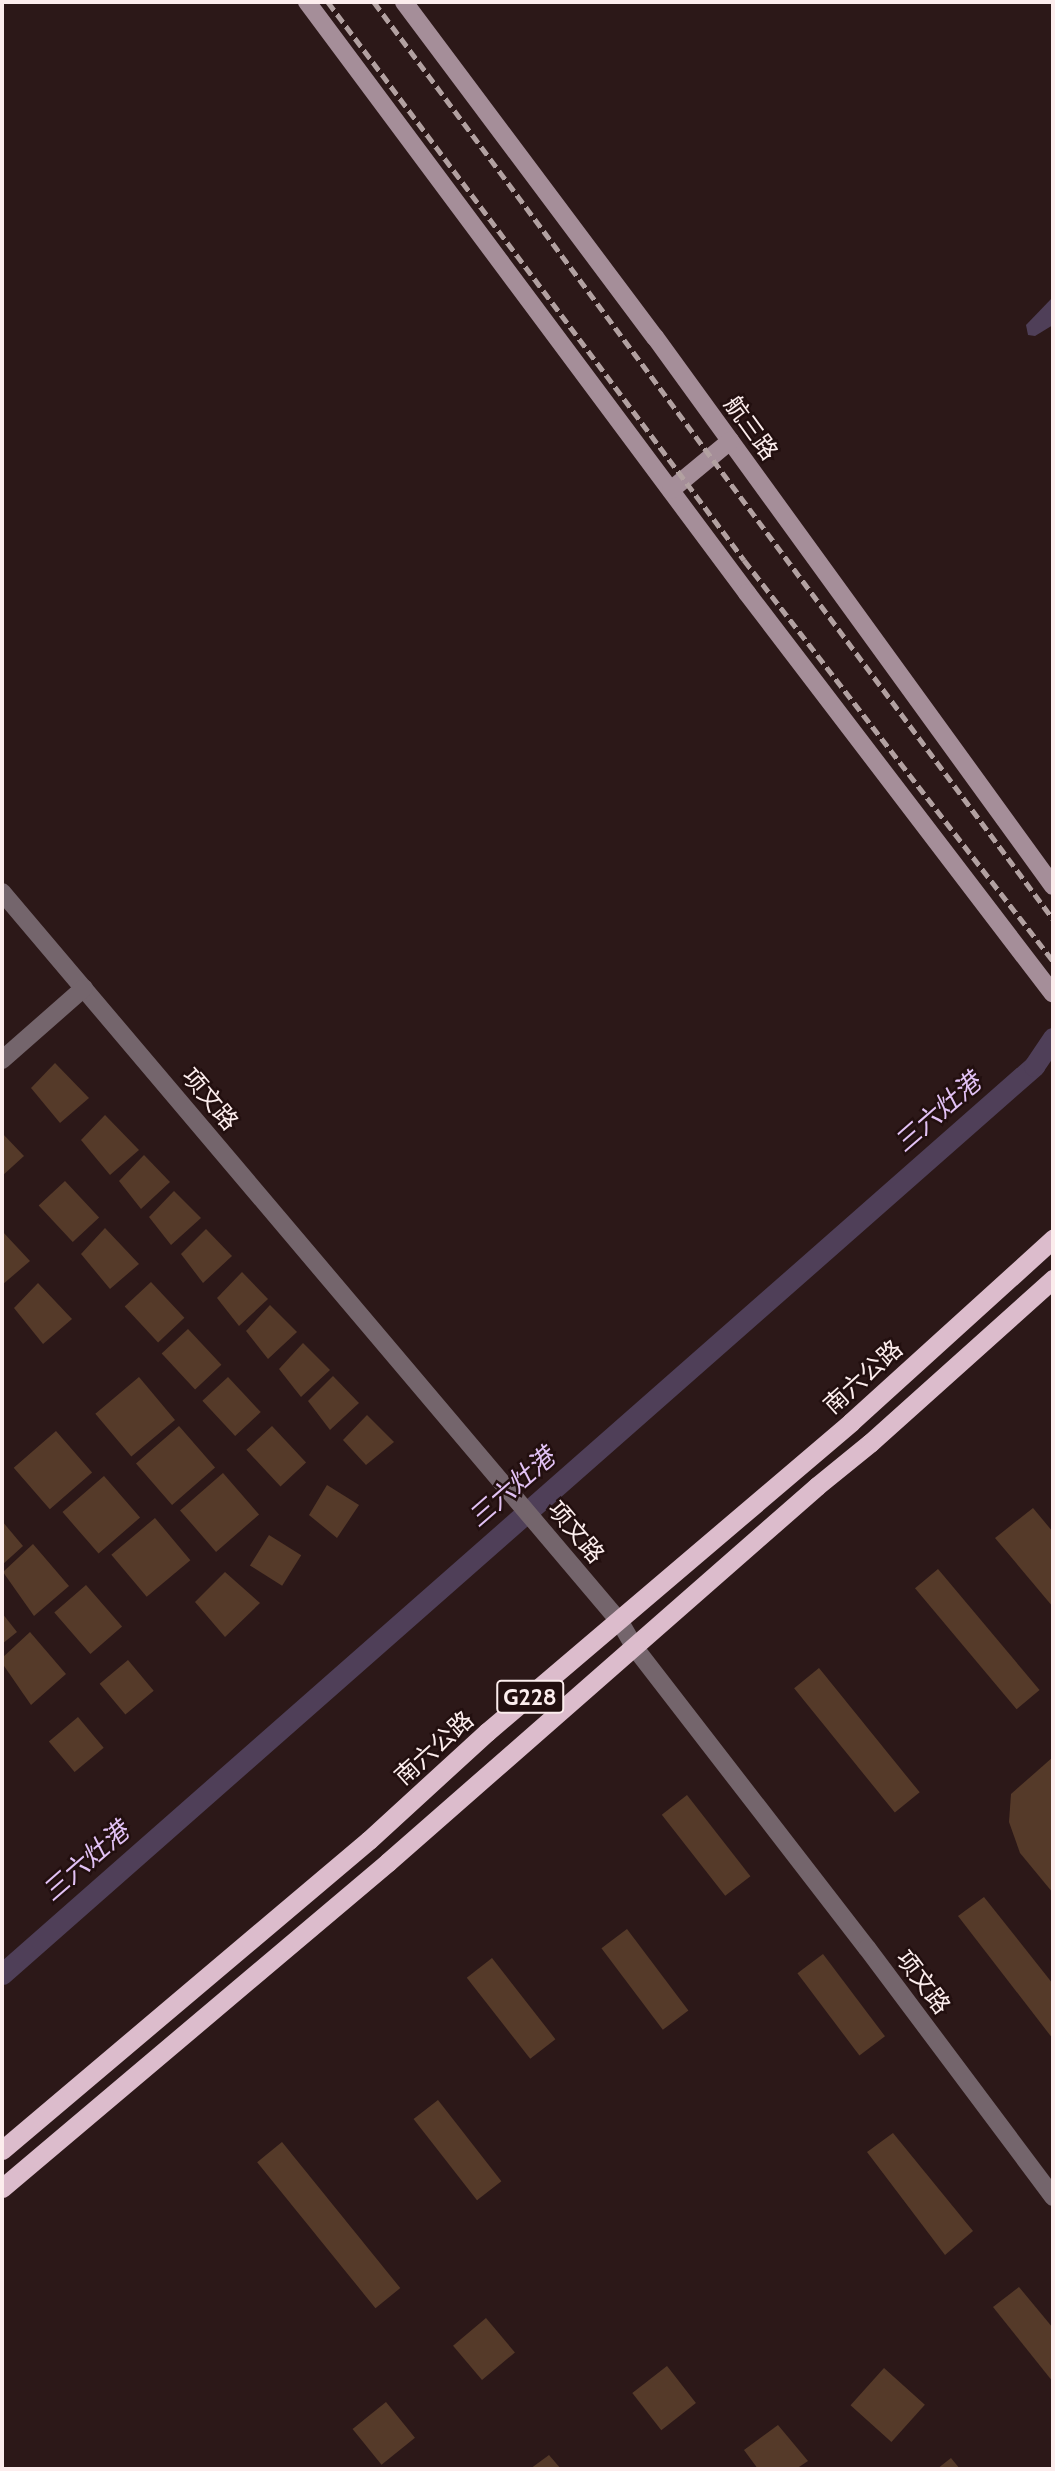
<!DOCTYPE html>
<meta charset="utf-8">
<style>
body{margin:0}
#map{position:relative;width:1055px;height:2471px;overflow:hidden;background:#2c1818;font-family:Cabin,"Noto Sans SC",sans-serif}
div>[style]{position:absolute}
.water>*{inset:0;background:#4f3f58}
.canal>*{height:21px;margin:-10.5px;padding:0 10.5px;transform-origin:10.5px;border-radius:10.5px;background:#4f3f58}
.building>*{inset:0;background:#553a29;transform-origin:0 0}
.minor>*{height:18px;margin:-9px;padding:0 9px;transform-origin:9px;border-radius:9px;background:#74656c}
.secondary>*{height:18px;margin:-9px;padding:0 9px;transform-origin:9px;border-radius:9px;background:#a58e99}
.trunk>*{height:19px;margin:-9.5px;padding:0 9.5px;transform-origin:9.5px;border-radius:9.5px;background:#dcbccc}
.rail>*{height:5px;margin-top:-2.5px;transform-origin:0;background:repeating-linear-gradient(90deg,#b2a1a1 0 10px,transparent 0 15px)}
span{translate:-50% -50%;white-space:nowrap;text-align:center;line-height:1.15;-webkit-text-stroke:5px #220f0f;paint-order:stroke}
.shield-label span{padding:2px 5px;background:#220f0f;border:2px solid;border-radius:5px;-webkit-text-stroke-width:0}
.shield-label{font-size:23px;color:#fceded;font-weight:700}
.street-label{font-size:24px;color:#fceded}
.water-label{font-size:26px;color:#e2c2f5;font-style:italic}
.frame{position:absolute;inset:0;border:4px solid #fceded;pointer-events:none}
</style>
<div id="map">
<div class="water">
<div style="clip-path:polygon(1053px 297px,1053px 325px,1035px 336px,1028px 335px,1026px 325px)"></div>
</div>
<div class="canal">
<div style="left:2px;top:1974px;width:1375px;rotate:-41.34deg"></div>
<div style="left:1034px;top:1066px;width:34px;rotate:-56deg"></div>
</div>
<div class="building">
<div style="clip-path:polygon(55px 1063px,89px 1098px,60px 1123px,31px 1088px)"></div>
<div style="clip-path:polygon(105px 1115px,139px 1150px,110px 1175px,81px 1140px)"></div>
<div style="clip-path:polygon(2px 1133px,24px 1156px,2px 1176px)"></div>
<div style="clip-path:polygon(144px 1155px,170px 1182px,141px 1209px,119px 1181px)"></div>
<div style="left:65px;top:1181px;width:50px;height:36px;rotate:47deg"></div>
<div style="clip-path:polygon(174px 1191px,201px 1218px,171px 1245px,149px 1217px)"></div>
<div style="clip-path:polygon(105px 1228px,139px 1264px,110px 1289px,81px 1254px)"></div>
<div style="clip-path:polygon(206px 1229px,232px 1256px,203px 1283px,181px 1254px)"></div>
<div style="clip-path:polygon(2px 1231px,30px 1261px,2px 1285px)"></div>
<div style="clip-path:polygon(242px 1272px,268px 1299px,239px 1326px,217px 1298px)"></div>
<div style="left:151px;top:1282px;width:49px;height:36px;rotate:47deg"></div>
<div style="clip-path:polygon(38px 1283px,72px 1319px,43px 1344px,14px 1308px)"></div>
<div style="clip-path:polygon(270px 1305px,297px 1332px,268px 1359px,246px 1331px)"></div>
<div style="left:188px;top:1329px;width:49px;height:36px;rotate:47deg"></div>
<div style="clip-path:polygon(303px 1343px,330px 1370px,301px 1397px,279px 1369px)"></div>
<div style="clip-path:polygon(333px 1376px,359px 1403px,330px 1430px,308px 1401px)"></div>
<div style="left:139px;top:1377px;width:56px;height:57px;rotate:50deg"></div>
<div style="left:228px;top:1377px;width:48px;height:35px;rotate:47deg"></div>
<div style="clip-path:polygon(367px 1415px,394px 1442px,366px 1465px,343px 1440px)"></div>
<div style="left:179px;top:1426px;width:55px;height:57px;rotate:49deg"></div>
<div style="left:272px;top:1426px;width:50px;height:35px;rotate:47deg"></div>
<div style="left:56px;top:1431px;width:55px;height:56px;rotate:49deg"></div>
<div style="left:223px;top:1473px;width:55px;height:57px;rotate:49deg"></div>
<div style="left:104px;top:1476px;width:55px;height:55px;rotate:49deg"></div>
<div style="clip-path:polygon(327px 1485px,359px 1505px,337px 1538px,309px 1515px)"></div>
<div style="clip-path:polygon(1033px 1508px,1053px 1532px,1053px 1607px,995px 1538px)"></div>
<div style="left:155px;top:1518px;width:55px;height:57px;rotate:50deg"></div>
<div style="clip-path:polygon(2px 1521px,23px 1546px,2px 1565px)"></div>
<div style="left:269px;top:1535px;width:38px;height:36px;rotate:32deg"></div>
<div style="clip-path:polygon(33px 1544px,69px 1586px,34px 1616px,3px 1572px)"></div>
<div style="left:938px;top:1569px;width:158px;height:30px;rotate:50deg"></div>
<div style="clip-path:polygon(225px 1572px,260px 1603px,225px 1637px,195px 1602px)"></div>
<div style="left:86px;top:1585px;width:55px;height:42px;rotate:49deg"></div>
<div style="clip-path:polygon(2px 1613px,17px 1632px,2px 1644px)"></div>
<div style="clip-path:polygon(30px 1632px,66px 1674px,31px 1705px,2px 1663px,2px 1658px)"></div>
<div style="left:128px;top:1660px;width:40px;height:37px;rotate:50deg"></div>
<div style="left:819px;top:1668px;width:160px;height:32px;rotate:51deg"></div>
<div style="left:78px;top:1717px;width:40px;height:38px;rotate:50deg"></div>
<div style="clip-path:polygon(1053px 1757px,1053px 1893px,1020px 1853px,1009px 1822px,1011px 1794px)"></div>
<div style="left:687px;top:1795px;width:103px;height:32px;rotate:52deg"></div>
<div style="clip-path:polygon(984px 1897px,1053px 1984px,1053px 2039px,958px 1916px)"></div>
<div style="left:627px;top:1929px;width:102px;height:32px;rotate:53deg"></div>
<div style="left:823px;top:1954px;width:103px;height:32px;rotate:53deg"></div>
<div style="left:492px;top:1958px;width:103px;height:32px;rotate:52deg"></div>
<div style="left:438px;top:2100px;width:103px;height:31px;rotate:52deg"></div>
<div style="clip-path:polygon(893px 2133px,973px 2231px,945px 2255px,867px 2152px)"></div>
<div style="left:282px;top:2142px;width:188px;height:32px;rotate:51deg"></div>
<div style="clip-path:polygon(1019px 2287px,1053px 2328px,1053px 2382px,993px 2307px)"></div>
<div style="left:486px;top:2318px;width:45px;height:43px;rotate:50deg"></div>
<div style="left:667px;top:2366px;width:47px;height:44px;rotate:52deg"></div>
<div style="left:884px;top:2368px;width:55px;height:50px;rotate:42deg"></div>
<div style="left:386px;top:2402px;width:46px;height:43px;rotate:51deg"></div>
<div style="clip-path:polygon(778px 2425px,808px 2461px,796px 2469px,758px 2469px,744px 2450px)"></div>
<div style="clip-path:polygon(549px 2455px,561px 2469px,530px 2469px)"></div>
<div style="clip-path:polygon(951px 2458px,960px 2469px,937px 2469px)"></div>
</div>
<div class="minor">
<div style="left:2px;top:892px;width:956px;rotate:49.75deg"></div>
<div style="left:620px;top:1622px;width:30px;rotate:60deg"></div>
<div style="left:635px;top:1648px;width:379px;rotate:52.3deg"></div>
<div style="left:867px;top:1948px;width:311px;rotate:53.2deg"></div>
<div style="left:2px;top:1060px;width:109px;rotate:-41.3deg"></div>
</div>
<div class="secondary">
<div style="left:307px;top:2px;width:737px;rotate:53.33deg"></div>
<div style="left:747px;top:593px;width:504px;rotate:52.65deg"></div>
<div style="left:404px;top:2px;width:419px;rotate:53.2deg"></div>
<div style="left:655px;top:337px;width:678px;rotate:54.06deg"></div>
<div style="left:671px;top:490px;width:77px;rotate:-39.7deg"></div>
</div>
<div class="trunk">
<div style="left:2px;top:2150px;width:480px;rotate:-40.2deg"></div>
<div style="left:369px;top:1840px;width:160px;rotate:-42.5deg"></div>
<div style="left:487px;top:1732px;width:478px;rotate:-40.4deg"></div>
<div style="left:851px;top:1422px;width:273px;rotate:-42.2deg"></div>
<div style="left:2px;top:2188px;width:505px;rotate:-40.18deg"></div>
<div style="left:388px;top:1862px;width:570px;rotate:-41.23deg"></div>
<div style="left:817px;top:1486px;width:68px;rotate:-39.1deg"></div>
<div style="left:870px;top:1443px;width:246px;rotate:-41.9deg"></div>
</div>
<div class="rail">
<div style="left:328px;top:2px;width:696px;rotate:53.29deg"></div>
<div style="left:744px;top:560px;width:506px;rotate:52.38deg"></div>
<div style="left:374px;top:2px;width:1141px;rotate:53.48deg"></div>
</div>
<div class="shield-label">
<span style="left:530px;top:1697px">G228</span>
</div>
<div class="street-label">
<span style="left:751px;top:428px;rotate:54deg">航三路</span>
<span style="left:210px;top:1099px;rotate:50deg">项文路</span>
<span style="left:863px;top:1377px;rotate:-42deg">南六公路</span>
<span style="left:576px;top:1532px;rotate:50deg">项文路</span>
<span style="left:434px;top:1748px;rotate:-42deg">南六公路</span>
<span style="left:923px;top:1982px;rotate:53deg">项文路</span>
</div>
<div class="water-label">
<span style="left:938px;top:1113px;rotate:-41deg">三六灶港</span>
<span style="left:512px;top:1488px;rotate:-41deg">三六灶港</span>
<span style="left:86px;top:1862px;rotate:-41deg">三六灶港</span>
</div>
<div class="frame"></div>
</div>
